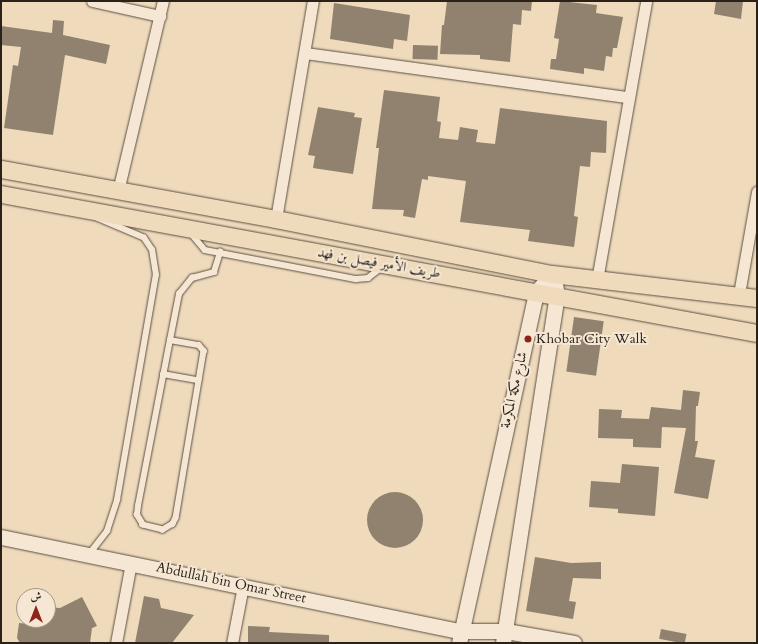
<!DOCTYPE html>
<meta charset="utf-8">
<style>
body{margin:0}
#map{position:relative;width:758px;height:644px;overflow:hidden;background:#efdabc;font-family:Cardo,Amiri,serif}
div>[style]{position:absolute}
.building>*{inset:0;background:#90826e;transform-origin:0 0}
.round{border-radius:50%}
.roads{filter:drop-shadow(0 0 1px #5b5042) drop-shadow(0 0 1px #5b5042)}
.lane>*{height:5.5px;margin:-2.75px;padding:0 2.75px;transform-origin:2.75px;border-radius:2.75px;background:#f5e7d3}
.street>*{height:11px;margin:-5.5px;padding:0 5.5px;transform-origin:5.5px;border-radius:5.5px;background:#f5e7d3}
.secondary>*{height:15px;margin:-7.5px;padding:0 7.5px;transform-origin:7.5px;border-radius:7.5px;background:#f5e7d3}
.primary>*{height:17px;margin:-8.5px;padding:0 8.5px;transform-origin:8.5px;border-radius:8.5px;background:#efdabc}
.dots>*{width:11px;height:11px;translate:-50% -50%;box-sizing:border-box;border:2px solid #f5e7d3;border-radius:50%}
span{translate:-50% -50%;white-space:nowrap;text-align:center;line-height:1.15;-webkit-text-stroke:4px #f5e7d3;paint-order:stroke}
.street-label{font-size:14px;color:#2a2219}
.poi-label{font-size:14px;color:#2a2219}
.left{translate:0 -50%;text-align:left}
.frame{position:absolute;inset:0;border:2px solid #2a2219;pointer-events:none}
.north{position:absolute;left:16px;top:588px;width:40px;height:40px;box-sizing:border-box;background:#f5e7d3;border:1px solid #a49889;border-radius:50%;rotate:0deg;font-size:11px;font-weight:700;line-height:16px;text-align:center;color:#2a2219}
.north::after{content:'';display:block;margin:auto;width:14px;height:18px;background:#8f2418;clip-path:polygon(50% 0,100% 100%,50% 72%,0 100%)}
</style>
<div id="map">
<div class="building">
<div style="clip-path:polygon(447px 1px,532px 1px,531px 11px,522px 10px,521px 25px,513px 24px,510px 62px,480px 59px,480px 55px,440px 54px,442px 25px,444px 25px)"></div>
<div style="clip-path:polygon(560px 1px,597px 5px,596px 13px,623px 17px,617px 48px,613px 48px,612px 57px,606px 56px,604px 71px,584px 68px,584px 74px,550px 69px,551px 59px,556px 59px,559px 39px,554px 38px)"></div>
<div style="clip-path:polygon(716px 1px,743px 1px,741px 19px,714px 14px)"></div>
<div style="clip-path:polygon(334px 3px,410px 15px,407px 41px,394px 39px,393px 49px,330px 39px)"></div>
<div style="clip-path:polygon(53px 20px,64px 21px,63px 35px,110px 45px,106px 64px,65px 55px,53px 135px,4px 128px,13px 65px,18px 66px,21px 47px,1px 45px,1px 26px,52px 33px)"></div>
<div style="left:413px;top:45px;width:25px;height:14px;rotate:2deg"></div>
<div style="clip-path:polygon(384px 90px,440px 97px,437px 121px,441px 122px,439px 138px,458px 140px,460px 127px,478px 130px,476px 142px,495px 144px,500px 108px,607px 121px,606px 153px,591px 152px,590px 167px,580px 166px,574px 216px,578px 217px,574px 247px,528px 241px,530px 230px,460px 222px,466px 181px,428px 176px,428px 180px,422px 179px,415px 218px,403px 216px,404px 210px,372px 209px,379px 148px,376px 148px)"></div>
<div style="clip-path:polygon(318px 107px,355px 113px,354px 117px,362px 118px,353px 174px,313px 168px,315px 156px,308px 155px)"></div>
<div style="left:574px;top:317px;width:30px;height:55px;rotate:8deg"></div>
<div style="clip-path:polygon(683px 390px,700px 392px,698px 406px,696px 406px,695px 441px,698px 441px,695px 457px,715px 460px,708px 499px,674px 493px,686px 428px,662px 427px,661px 448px,633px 447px,633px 439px,598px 438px,599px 409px,622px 410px,621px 418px,649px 419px,651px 407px,681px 410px)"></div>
<div style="clip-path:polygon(622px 464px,659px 467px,655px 516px,618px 513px,618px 509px,589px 507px,591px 481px,620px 483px)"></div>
<div class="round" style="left:367px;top:492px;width:56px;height:56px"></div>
<div style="clip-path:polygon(535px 557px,571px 563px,601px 562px,601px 579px,573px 578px,569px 601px,576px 602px,573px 619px,526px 611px)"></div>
<div style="clip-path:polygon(144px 596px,159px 599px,161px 608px,194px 615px,172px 643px,135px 643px)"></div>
<div style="clip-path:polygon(82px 597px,97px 626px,92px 628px,90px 643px,20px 643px,17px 638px,19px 623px,38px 625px,36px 620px,48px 620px,48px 607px,60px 608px)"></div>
<div style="clip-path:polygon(248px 626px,270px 627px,269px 632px,329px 635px,329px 643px,248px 643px)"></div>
<div style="left:661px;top:629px;width:26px;height:10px;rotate:11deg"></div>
</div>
<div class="roads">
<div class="lane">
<div style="left:190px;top:232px;width:23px;rotate:50deg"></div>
<div style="left:205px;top:250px;width:154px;rotate:10.9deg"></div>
<div style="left:356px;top:279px;width:12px;rotate:-5deg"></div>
<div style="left:368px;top:278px;width:16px;rotate:-38deg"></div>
<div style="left:170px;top:340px;width:29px;rotate:10deg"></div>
<div style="left:199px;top:345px;width:8px;rotate:50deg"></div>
<div style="left:204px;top:351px;width:169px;rotate:99.5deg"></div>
<div style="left:176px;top:518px;width:7px;rotate:117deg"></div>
<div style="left:173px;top:524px;width:12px;rotate:149deg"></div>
<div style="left:163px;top:530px;width:21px;rotate:-166deg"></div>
<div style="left:143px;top:525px;width:12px;rotate:-121deg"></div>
<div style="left:137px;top:515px;width:9px;rotate:-84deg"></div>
<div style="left:138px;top:506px;width:169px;rotate:-79.1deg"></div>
<div style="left:170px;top:340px;width:47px;rotate:-78.9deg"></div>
<div style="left:179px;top:294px;width:21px;rotate:-51deg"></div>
<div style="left:192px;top:278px;width:23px;rotate:-15deg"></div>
<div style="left:214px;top:272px;width:21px;rotate:-73deg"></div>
<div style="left:163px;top:374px;width:36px;rotate:10deg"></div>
<div style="left:90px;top:553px;width:28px;rotate:-52deg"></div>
<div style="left:107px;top:531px;width:33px;rotate:-72deg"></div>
<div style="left:117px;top:500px;width:228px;rotate:-80.2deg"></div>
<div style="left:156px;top:275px;width:25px;rotate:-99deg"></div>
<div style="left:152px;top:250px;width:14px;rotate:-124deg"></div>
<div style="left:144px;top:238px;width:49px;rotate:-157.1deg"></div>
</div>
<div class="street">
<div style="left:92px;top:1px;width:70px;rotate:12.4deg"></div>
<div style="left:305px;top:53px;width:326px;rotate:7.8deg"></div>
<div style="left:118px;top:191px;width:195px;rotate:-76.7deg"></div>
<div style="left:276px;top:219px;width:221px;rotate:-80.4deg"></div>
<div style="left:597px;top:280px;width:283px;rotate:-80deg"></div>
<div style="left:739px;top:294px;width:104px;rotate:-80deg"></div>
<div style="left:116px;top:643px;width:81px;rotate:-79.4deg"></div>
<div style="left:232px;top:643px;width:58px;rotate:-79.1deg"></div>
</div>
<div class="secondary">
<div style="left:1px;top:537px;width:469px;rotate:11.6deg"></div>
<div style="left:460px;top:631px;width:46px"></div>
<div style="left:506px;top:631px;width:69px;rotate:10deg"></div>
<div style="left:459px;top:643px;width:359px;rotate:-77.6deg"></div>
<div style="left:536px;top:292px;width:24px;rotate:-48deg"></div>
<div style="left:503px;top:643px;width:351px;rotate:-81.2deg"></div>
<div style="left:557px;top:296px;width:12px;rotate:-99deg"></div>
</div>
<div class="primary">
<div style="left:1px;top:169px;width:280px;rotate:10.3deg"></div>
<div style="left:276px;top:219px;width:281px;rotate:11.3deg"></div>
<div style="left:552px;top:274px;width:206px;rotate:6.7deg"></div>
<div style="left:1px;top:194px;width:769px;rotate:10.42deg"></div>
</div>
</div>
<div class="dots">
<div style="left:528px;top:339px;background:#8f2418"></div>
</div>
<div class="street-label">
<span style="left:379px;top:263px;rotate:10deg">طريف الأمير فيصل بن فهد</span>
<span style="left:514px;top:390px;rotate:-77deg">شارع مكة المكرمة</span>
<span style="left:231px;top:583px;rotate:12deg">Abdullah bin Omar Street</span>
</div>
<div class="poi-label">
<span class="left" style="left:536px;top:339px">Khobar City Walk</span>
</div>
<div class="frame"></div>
<div class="north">ش</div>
</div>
